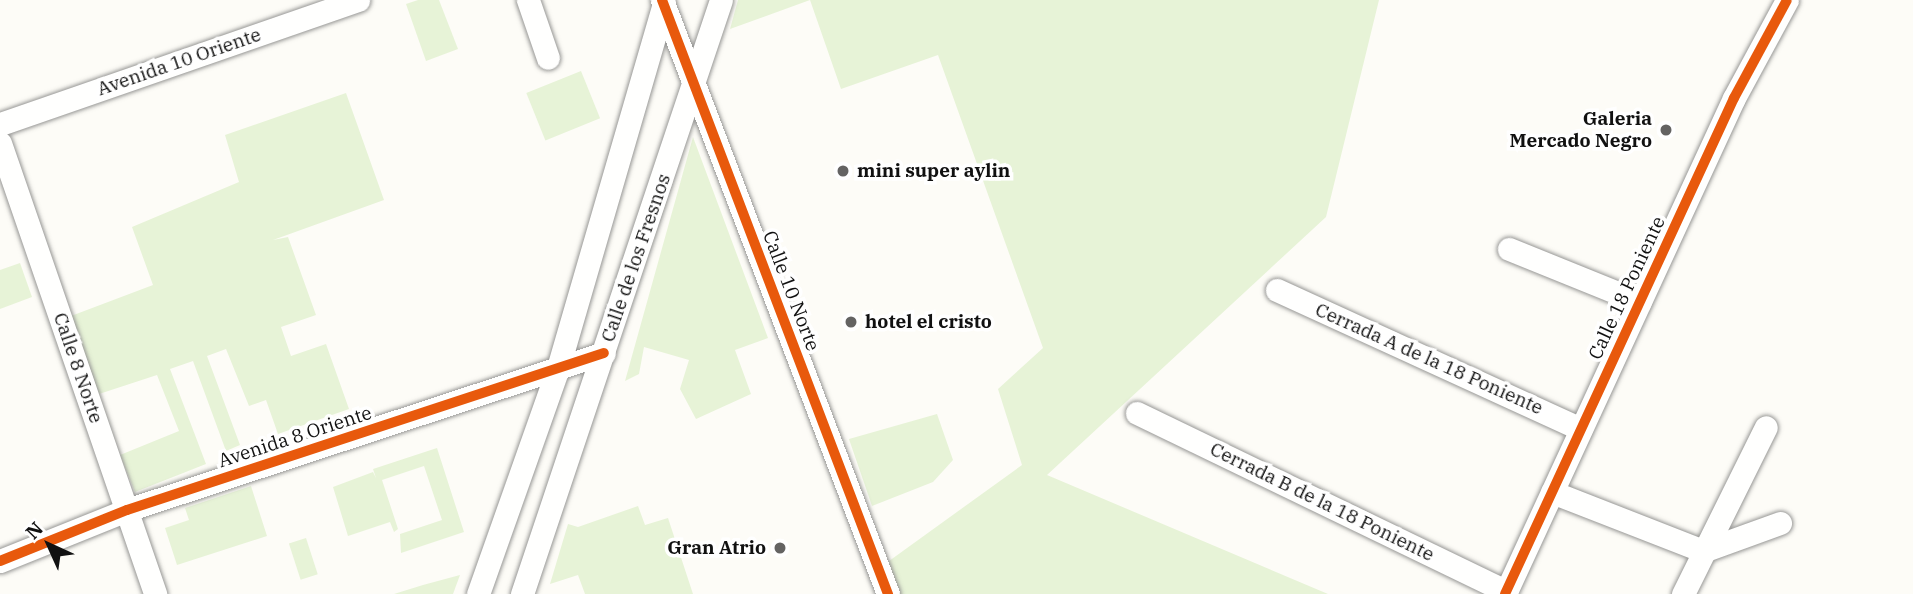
<!DOCTYPE html>
<style>
body{margin:0}
#map{position:relative;width:1913px;height:594px;overflow:hidden;background:#fdfcf7;font-family:"IBM Plex Serif",serif}
div>[style]{position:absolute}
.green>*{inset:0;background:#e7f3d7;transform-origin:0 0}
.roads{filter:drop-shadow(0 0 2px #979795) drop-shadow(0 0 2px #979795)}
.street>*{height:23px;margin:-11.5px;padding:0 11.5px;transform-origin:11.5px;border-radius:11.5px;background:#fffffe}
.cycleway>*{height:10px;margin:-5px;padding:0 5px;transform-origin:5px;border-radius:5px;background:#e8590c}
.dots>*{width:19px;height:19px;translate:-50% -50%;box-sizing:border-box;border:4px solid #fff;border-radius:50%}
span{translate:-50% -50%;white-space:nowrap;text-align:center;line-height:1.15;-webkit-text-stroke:7px #fff;paint-order:stroke}
.street-label{font-size:19px;color:#111}
.poi-label{font-size:19px;color:#111;font-weight:700}
.right{translate:-100% -50%;text-align:right}
.left{translate:0 -50%;text-align:left}
.north{position:absolute;left:14px;top:510px;width:70px;height:70px;-webkit-text-stroke:5px #fff;paint-order:stroke;rotate:315deg;font-size:19px;font-weight:700;line-height:28px;text-align:center;color:#111}
.north::after{content:'';display:block;margin:auto;width:24px;height:32px;background:#111;clip-path:polygon(50% 0,100% 100%,50% 72%,0 100%)}
</style>
<div id="map">
<div class="green">
<div style="clip-path:polygon(418px 0,439px 0,458px 49px,426px 61px,406px 4px)"></div>
<div style="clip-path:polygon(738px 0,1379px 0,1326px 217px,1047px 475px,1328px 594px,887px 594px,878px 569px,1022px 465px,998px 389px,1043px 348px,938px 55px,841px 89px,810px 0,730px 29px)"></div>
<div style="left:581px;top:71px;width:51px;height:59px;rotate:68deg"></div>
<div style="clip-path:polygon(346px 93px,384px 200px,273px 240px,288px 237px,316px 315px,281px 327px,291px 356px,326px 344px,349px 409px,278px 434px,266px 400px,249px 406px,226px 349px,207px 356px,240px 445px,226px 451px,193px 361px,170px 369px,206px 464px,135px 492px,120px 455px,179px 431px,157px 375px,99px 394px,71px 316px,153px 285px,132px 227px,239px 182px,225px 135px)"></div>
<div style="clip-path:polygon(693px 137px,768px 338px,735px 350px,751px 394px,696px 419px,680px 389px,689px 360px,644px 347px,639px 374px,625px 381px)"></div>
<div style="clip-path:polygon(20px 263px,32px 297px,0 309px,0 270px)"></div>
<div style="clip-path:polygon(937px 414px,953px 460px,933px 482px,872px 506px,849px 439px)"></div>
<div style="clip-path:polygon(437px 448px,464px 532px,401px 553px,400px 534px,442px 520px,424px 466px,382px 480px,398px 529px,394px 532px,390px 522px,348px 536px,333px 487px,373px 472px,376px 478px,373px 469px)"></div>
<div style="clip-path:polygon(251px 486px,267px 536px,177px 565px,165px 528px,189px 520px,185px 508px)"></div>
<div style="clip-path:polygon(638px 506px,645px 525px,668px 518px,693px 594px,585px 594px,578px 575px,550px 584px,568px 524px,578px 527px)"></div>
<div style="left:306px;top:538px;width:38px;height:18px;rotate:72deg"></div>
<div style="clip-path:polygon(460px 575px,453px 594px,394px 594px,423px 585px)"></div>
</div>
<div class="roads">
<div class="street">
<div style="left:528px;top:0;width:61px;rotate:71deg"></div>
<div style="left:662px;top:0;width:636px;rotate:69.17deg"></div>
<div style="left:0;top:124px;width:379px;rotate:-19.1deg"></div>
<div style="left:0;top:143px;width:477px;rotate:71deg"></div>
<div style="left:1509px;top:249px;width:141px;rotate:22deg"></div>
<div style="left:1277px;top:290px;width:334px;rotate:24.6deg"></div>
<div style="left:1137px;top:413px;width:410px;rotate:25.8deg"></div>
<div style="left:1552px;top:492px;width:162px;rotate:21.3deg"></div>
<div style="left:1703px;top:551px;width:82px;rotate:-20deg"></div>
<div style="left:0;top:561px;width:137px;rotate:-21.9deg"></div>
<div style="left:127px;top:510px;width:502px;rotate:-18.22deg"></div>
<div style="left:478px;top:594px;width:240px;rotate:-70.5deg"></div>
<div style="left:558px;top:368px;width:380px;rotate:-73.8deg"></div>
<div style="left:522px;top:594px;width:626px;rotate:-71.48deg"></div>
<div style="left:1505px;top:594px;width:546px;rotate:-65.22deg"></div>
<div style="left:1734px;top:98px;width:111px;rotate:-61.6deg"></div>
<div style="left:1683px;top:594px;width:186px;rotate:-63.6deg"></div>
</div>
</div>
<div class="cycleway">
<div style="left:662px;top:0;width:636px;rotate:69.17deg"></div>
<div style="left:0;top:561px;width:137px;rotate:-21.9deg"></div>
<div style="left:127px;top:510px;width:502px;rotate:-18.22deg"></div>
<div style="left:1505px;top:594px;width:546px;rotate:-65.22deg"></div>
<div style="left:1734px;top:98px;width:111px;rotate:-61.6deg"></div>
</div>
<div class="dots">
<div style="left:1666px;top:130px;background:#646362"></div>
<div style="left:843px;top:171px;background:#646362"></div>
<div style="left:851px;top:322px;background:#646362"></div>
<div style="left:780px;top:548px;background:#646362"></div>
</div>
<div class="street-label">
<span style="left:179px;top:62px;rotate:-19deg">Avenida 10 Oriente</span>
<span style="left:636px;top:258px;rotate:-71deg">Calle de los Fresnos</span>
<span style="left:1627px;top:288px;rotate:-65deg">Calle 18 Poniente</span>
<span style="left:791px;top:291px;rotate:69deg">Calle 10 Norte</span>
<span style="left:1429px;top:359px;rotate:24deg">Cerrada A de la 18 Poniente</span>
<span style="left:78px;top:368px;rotate:71deg">Calle 8 Norte</span>
<span style="left:295px;top:437px;rotate:-18deg">Avenida 8 Oriente</span>
<span style="left:1322px;top:502px;rotate:26deg">Cerrada B de la 18 Poniente</span>
</div>
<div class="poi-label">
<span class="right" style="left:1652px;top:130px">Galeria<br>Mercado Negro</span>
<span class="left" style="left:857px;top:171px">mini super aylin</span>
<span class="left" style="left:865px;top:322px">hotel el cristo</span>
<span class="right" style="left:766px;top:548px">Gran Atrio</span>
</div>
<div class="north">N</div>
</div>
